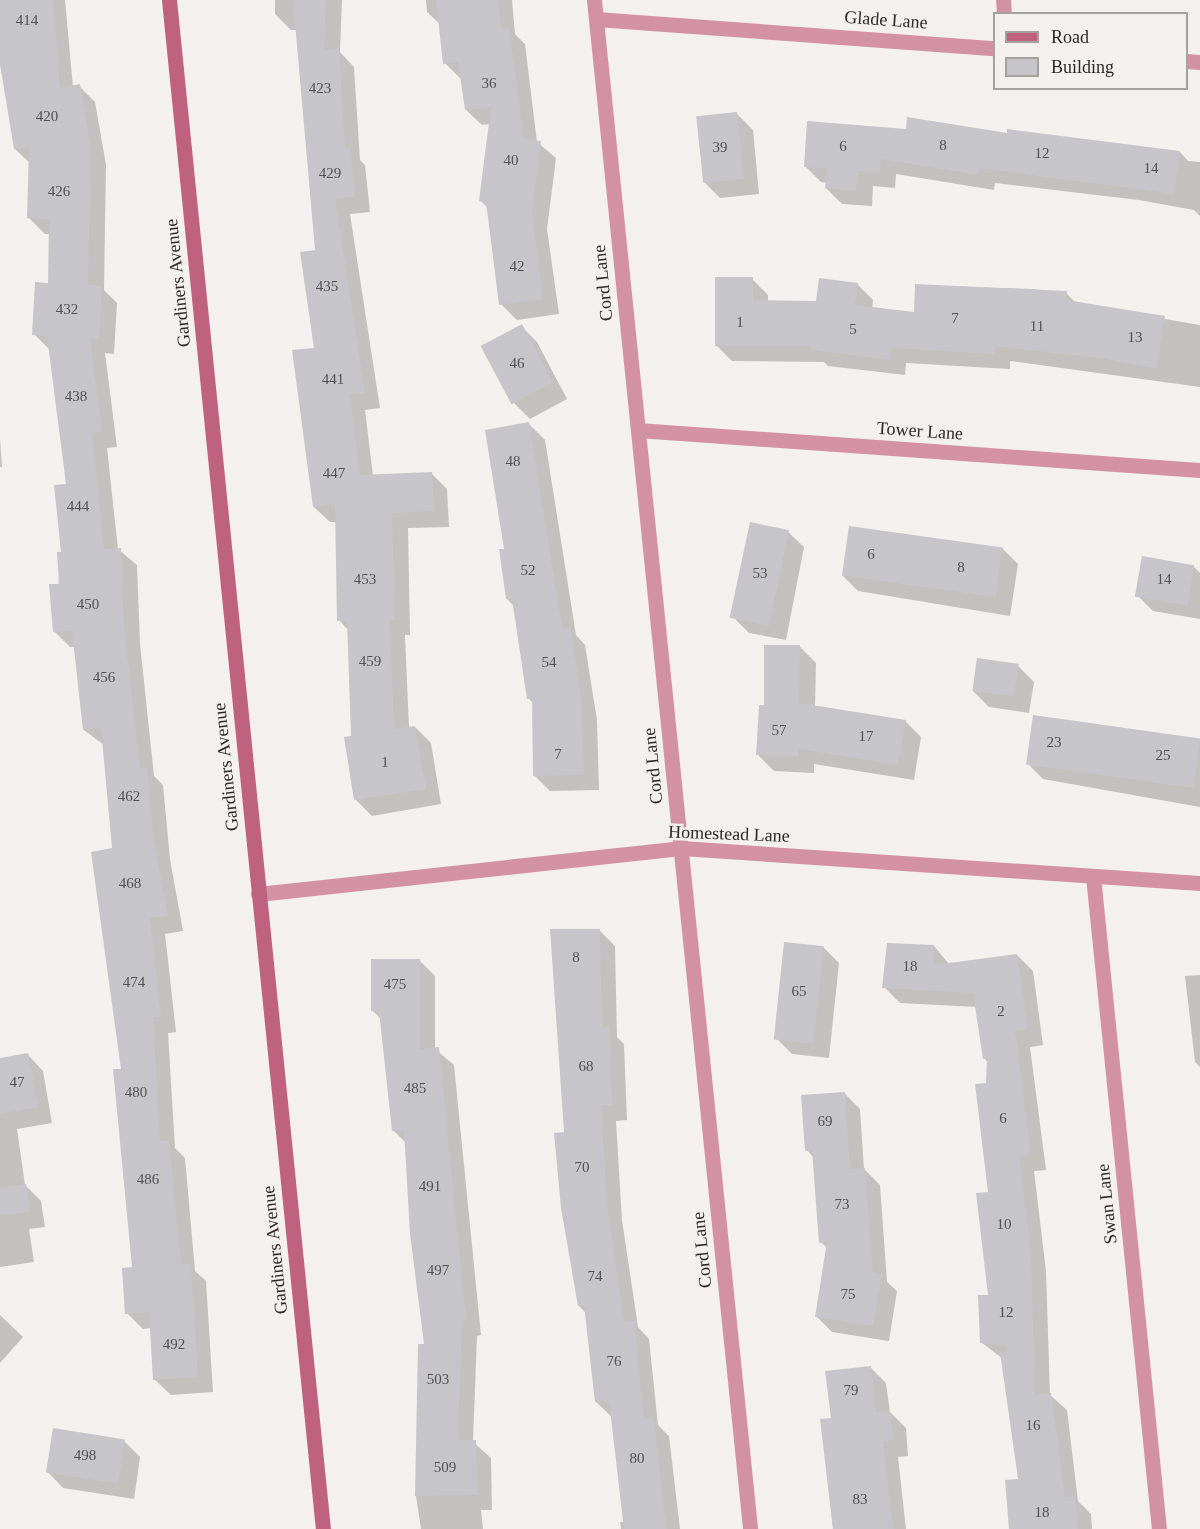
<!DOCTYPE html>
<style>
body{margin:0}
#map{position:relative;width:1200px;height:1529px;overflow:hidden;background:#f4f0ed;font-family:"Times New Roman",serif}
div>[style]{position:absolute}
.shadow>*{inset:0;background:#0003}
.building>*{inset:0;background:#c6c5c9;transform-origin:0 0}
.minor>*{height:15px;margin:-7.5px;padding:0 7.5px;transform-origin:7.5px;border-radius:7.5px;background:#d392a4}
.secondary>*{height:15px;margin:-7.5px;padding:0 7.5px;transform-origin:7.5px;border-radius:7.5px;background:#be6280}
span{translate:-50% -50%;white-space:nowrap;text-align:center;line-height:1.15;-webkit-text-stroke:5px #f4f0ed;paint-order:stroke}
.number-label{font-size:15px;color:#525151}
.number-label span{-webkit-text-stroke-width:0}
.street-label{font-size:18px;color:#2b2a29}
.legend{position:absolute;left:993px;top:12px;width:195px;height:78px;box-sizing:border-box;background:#f4f0ed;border:2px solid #a4a19f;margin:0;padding:8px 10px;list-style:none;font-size:18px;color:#2b2a29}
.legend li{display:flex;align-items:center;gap:12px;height:30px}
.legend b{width:30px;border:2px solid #a4a19f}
</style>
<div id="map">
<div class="shadow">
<div style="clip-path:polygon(0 0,65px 0,73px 87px,79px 86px,95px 102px,106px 165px,104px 290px,117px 303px,114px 354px,105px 353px,117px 447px,107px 448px,118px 549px,137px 565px,140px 644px,154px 776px,163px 785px,170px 859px,183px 931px,165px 934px,176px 1032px,168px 1033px,175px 1148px,185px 1158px,195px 1271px,206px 1281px,213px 1392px,171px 1395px,155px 1380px,151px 1328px,143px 1329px,127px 1313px,133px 1269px,114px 850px,104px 745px,84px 730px,75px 647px,70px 647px,54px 631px,68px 485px,50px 350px,34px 334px,50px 285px,51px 234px,45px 234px,29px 218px,30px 163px,15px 149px,0 63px)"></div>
<div style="clip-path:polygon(275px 0,342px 0,340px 52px,354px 67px,360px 160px,365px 165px,370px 212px,350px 214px,380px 408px,365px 410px,373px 476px,431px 473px,447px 489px,449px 527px,408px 528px,410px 635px,405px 635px,409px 728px,415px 727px,431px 743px,441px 804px,372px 816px,356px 800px,348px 630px,339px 620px,337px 522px,330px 522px,314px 507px,316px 251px,296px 30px,291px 30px,275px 14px)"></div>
<div style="clip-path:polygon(426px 0,512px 0,515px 34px,525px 44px,537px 142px,556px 158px,547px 229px,559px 314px,517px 320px,501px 304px,489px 209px,480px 200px,490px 124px,482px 125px,466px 110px,461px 79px,445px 63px,441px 25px,427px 12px)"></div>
<div style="clip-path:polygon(737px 114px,753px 130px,759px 194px,720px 198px,704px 182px)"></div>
<div style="clip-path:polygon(907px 130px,1008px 134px,1180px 152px,1188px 161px,1200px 162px,1200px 216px,1194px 210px,1139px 200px,995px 183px,994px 190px,896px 174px,895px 188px,873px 186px,872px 206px,842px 204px,826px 188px,827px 183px,821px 182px,805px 166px)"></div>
<div style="clip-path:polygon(752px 279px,768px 295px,768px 302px,818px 303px,857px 284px,873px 300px,872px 309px,915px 314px,917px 286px,1033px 289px,1066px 293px,1077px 304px,1200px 325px,1200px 387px,1010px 361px,1010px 369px,906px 363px,905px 375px,828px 366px,824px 362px,732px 361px,716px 345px)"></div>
<div style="clip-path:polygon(521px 326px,537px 342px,567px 399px,530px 419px,514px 403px)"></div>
<div style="clip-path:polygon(529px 424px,545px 440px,576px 635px,585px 645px,597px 720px,599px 790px,550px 791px,535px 776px,533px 703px,529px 699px,514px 606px,507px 599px)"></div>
<div style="clip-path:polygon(0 439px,2px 467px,0 467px)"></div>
<div style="clip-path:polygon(788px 532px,804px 547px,786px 640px,749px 633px,733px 617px)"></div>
<div style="clip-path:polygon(1002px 548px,1018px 564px,1010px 616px,858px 591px,842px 575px)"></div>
<div style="clip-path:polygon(1193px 566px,1200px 573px,1200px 619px,1153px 611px,1137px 595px)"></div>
<div style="clip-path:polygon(800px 647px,816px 663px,815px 707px,905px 721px,921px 737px,914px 780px,814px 764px,814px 773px,774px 771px,758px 755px,766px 707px)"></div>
<div style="clip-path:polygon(1018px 666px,1034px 682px,1029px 713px,989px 707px,973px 691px)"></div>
<div style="clip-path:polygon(1034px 717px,1200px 741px,1200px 807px,1043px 779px,1027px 763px)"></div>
<div style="clip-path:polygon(599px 930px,615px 946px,617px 1037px,624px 1044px,627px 1120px,616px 1121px,622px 1220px,638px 1327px,649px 1339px,658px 1425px,669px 1436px,680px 1529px,621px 1529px,620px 1522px,624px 1522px,613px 1418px,596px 1402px,586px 1313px,579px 1306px,565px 1134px)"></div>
<div style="clip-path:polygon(934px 946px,949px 964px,1017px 955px,1033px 971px,1043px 1045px,1030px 1047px,1046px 1170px,1034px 1171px,1046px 1271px,1050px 1395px,1067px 1410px,1078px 1501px,1091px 1514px,1092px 1529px,1011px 1529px,1019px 1481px,1003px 1359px,981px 1342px,990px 1296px,990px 1193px,988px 1062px,984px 1058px,977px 1007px,900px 1003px,884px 987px)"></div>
<div style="clip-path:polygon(823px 947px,839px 963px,829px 1058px,792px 1054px,776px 1038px)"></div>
<div style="clip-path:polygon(419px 960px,435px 976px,435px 1049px,454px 1065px,481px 1335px,477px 1336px,473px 1442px,491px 1458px,492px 1510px,481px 1510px,483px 1529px,421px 1529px,416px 1496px,425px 1346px,406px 1143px,393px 1130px,382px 1020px,372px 1010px)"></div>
<div style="clip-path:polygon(1200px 975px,1200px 1067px,1195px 1062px,1185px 976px)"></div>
<div style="clip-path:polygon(28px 1055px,43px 1071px,52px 1123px,17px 1129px,25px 1185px,41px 1201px,45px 1227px,29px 1229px,34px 1262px,0 1267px,0 1060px)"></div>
<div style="clip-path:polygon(844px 1093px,860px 1109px,864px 1169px,880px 1185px,887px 1282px,897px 1291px,889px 1341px,832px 1332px,816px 1316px,827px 1248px,821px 1242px,814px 1158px,807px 1150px)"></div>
<div style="clip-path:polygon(0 1315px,23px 1337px,0 1363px)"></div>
<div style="clip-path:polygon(871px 1368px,886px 1383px,890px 1412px,906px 1428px,908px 1456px,898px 1457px,906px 1529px,833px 1529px,822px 1420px,832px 1420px)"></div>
<div style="clip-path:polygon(124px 1441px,140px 1457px,134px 1499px,63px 1488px,48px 1472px)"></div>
</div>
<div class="building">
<div style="clip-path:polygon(0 0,53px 0,60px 88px,80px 84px,91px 148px,88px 285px,102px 286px,99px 339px,90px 338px,102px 432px,92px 433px,104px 549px,121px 548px,124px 627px,140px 768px,147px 768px,154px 842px,168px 916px,150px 918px,161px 1017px,153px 1017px,160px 1141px,169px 1140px,181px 1264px,191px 1264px,198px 1377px,153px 1380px,149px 1312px,125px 1314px,122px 1268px,132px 1267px,113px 1069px,121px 1069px,91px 852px,112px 848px,101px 728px,83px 730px,72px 631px,53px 632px,49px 584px,59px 584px,57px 552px,61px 552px,54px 485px,66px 484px,47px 336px,32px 335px,35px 282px,48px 283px,49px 219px,27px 218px,29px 147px,14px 149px,0 64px)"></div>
<div style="clip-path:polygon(293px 0,326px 0,324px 50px,339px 49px,345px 148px,350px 148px,355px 197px,335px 198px,365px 393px,350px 394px,360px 475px,432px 472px,434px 511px,392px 513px,395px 620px,390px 620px,394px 729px,415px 726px,426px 789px,354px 800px,344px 737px,351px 736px,347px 621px,337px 621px,335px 504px,313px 507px,292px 350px,314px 348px,300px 252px,315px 250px)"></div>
<div style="clip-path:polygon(436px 0,498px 0,501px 28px,509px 27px,524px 139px,541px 141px,532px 212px,543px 299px,499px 305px,486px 202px,479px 201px,491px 107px,465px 110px,458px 62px,443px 64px)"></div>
<div style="left:737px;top:112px;width:67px;height:41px;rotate:84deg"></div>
<div style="clip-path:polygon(907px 117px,1007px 133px,1007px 129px,1180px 151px,1174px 194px,979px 168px,978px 175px,881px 159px,880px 173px,858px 171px,856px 191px,825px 188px,827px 169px,804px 167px,807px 121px,906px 129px)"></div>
<div style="clip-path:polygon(715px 277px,753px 277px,753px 300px,816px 301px,819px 278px,858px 283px,855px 305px,914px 312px,915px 284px,1067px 291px,1066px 300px,1165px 316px,1157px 369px,1106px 359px,995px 346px,994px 354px,891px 348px,890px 360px,811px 350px,811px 346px,715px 346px)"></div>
<div style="left:522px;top:324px;width:66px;height:47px;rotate:62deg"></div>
<div style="clip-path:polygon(529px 422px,562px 628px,570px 627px,582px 703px,584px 775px,533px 776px,532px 699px,527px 699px,512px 599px,506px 599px,499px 549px,504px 549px,485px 430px)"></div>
<div style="left:750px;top:522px;width:40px;height:98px;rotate:12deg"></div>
<div style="left:849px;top:526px;width:155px;height:50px;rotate:8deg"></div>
<div style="left:1142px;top:556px;width:53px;height:41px;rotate:10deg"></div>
<div style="clip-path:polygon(764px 645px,800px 645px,799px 703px,906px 720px,898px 765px,799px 749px,799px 757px,756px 755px,759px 705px,764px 705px)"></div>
<div style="left:977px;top:658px;width:42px;height:33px;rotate:8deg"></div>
<div style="left:1033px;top:715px;width:169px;height:50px;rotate:8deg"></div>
<div style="clip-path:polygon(550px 929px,600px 929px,602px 1027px,609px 1026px,612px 1105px,601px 1105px,607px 1203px,624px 1322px,634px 1321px,644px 1419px,654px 1418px,666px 1529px,624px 1529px,609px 1401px,595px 1402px,584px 1305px,578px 1306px,561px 1208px,554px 1133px,564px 1132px)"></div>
<div style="left:784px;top:942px;width:40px;height:98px;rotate:6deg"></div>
<div style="clip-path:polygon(887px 943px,934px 945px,934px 965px,1017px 954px,1028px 1029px,1015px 1031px,1031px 1154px,1019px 1156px,1031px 1254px,1035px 1395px,1051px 1393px,1065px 1497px,1075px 1496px,1078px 1529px,1009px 1529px,1005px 1480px,1018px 1479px,1000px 1352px,1007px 1352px,1007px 1347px,980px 1343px,978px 1295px,988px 1295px,976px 1193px,988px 1192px,975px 1084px,986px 1083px,987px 1059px,983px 1059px,973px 993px,882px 988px)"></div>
<div style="clip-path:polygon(371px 959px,420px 959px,420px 1049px,439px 1047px,466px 1320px,462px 1320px,458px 1440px,476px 1440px,477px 1495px,415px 1496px,418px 1344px,424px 1344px,410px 1234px,404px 1130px,392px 1131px,379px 1011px,371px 1011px)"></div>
<div style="clip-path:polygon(28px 1053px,38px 1107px,0 1114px,0 1058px)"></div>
<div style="clip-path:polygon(845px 1092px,850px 1169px,865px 1168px,873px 1273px,882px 1274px,873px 1326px,815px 1317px,827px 1242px,819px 1243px,812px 1151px,805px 1151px,801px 1095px)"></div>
<div style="clip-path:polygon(26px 1184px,30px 1212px,0 1215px,0 1188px)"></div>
<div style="clip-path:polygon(871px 1366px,876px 1412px,890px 1411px,893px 1440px,883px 1441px,893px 1529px,833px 1529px,820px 1419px,831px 1418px,825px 1371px)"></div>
<div style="left:53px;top:1428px;width:73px;height:45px;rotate:9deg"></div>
</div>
<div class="minor">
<div style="left:594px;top:0;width:1537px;rotate:84.17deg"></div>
<div style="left:1003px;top:0;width:14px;rotate:86deg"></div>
<div style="left:596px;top:19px;width:399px;rotate:4.2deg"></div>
<div style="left:1186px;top:61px;width:14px;rotate:4deg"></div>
<div style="left:638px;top:430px;width:563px;rotate:4.07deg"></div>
<div style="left:1093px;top:876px;width:656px;rotate:84.23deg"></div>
<div style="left:258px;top:894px;width:425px;rotate:-6.2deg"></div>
<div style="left:681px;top:848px;width:520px;rotate:3.86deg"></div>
</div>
<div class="secondary">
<div style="left:169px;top:0;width:1537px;rotate:84.25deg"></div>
</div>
<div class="number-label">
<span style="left:27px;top:21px">414</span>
<span style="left:489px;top:84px">36</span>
<span style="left:320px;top:89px">423</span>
<span style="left:47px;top:117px">420</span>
<span style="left:943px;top:146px">8</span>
<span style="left:843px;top:147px">6</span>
<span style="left:720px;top:148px">39</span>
<span style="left:1042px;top:154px">12</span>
<span style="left:511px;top:161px">40</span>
<span style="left:1151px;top:169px">14</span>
<span style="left:330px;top:174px">429</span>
<span style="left:59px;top:192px">426</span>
<span style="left:517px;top:267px">42</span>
<span style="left:327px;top:287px">435</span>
<span style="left:67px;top:310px">432</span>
<span style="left:955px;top:319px">7</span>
<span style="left:740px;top:323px">1</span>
<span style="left:1037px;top:327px">11</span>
<span style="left:853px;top:330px">5</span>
<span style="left:1135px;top:338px">13</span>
<span style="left:517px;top:364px">46</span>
<span style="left:333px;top:380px">441</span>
<span style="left:76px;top:397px">438</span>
<span style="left:513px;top:462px">48</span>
<span style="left:334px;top:474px">447</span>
<span style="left:78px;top:507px">444</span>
<span style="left:871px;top:555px">6</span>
<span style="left:961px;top:568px">8</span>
<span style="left:528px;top:571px">52</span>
<span style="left:760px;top:574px">53</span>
<span style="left:365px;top:580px">453</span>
<span style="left:1164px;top:580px">14</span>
<span style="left:88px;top:605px">450</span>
<span style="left:370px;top:662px">459</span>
<span style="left:549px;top:663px">54</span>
<span style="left:104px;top:678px">456</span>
<span style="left:779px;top:731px">57</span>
<span style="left:866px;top:737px">17</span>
<span style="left:1054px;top:743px">23</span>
<span style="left:558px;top:755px">7</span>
<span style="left:1163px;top:756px">25</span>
<span style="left:385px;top:763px">1</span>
<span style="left:129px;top:797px">462</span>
<span style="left:130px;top:884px">468</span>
<span style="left:576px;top:958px">8</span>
<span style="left:910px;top:967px">18</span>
<span style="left:134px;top:983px">474</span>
<span style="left:395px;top:985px">475</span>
<span style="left:799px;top:992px">65</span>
<span style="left:1001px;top:1012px">2</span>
<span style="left:586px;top:1067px">68</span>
<span style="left:17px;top:1083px">47</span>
<span style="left:415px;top:1089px">485</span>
<span style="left:136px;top:1093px">480</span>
<span style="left:1003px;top:1119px">6</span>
<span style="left:825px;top:1122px">69</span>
<span style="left:582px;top:1168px">70</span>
<span style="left:148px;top:1180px">486</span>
<span style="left:430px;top:1187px">491</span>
<span style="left:842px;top:1205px">73</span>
<span style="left:1004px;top:1225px">10</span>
<span style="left:438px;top:1271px">497</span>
<span style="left:595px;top:1277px">74</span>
<span style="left:848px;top:1295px">75</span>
<span style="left:1006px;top:1313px">12</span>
<span style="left:174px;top:1345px">492</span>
<span style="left:614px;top:1362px">76</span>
<span style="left:438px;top:1380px">503</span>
<span style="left:851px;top:1391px">79</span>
<span style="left:1033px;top:1426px">16</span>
<span style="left:85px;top:1456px">498</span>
<span style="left:637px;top:1459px">80</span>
<span style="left:445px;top:1468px">509</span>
<span style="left:860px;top:1500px">83</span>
<span style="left:1042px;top:1513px">18</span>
</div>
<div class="street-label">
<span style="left:886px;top:20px;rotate:4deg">Glade Lane</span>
<span style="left:178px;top:283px;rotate:-96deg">Gardiners Avenue</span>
<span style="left:603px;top:283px;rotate:-96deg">Cord Lane</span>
<span style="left:920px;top:431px;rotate:4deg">Tower Lane</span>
<span style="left:653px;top:766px;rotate:-96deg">Cord Lane</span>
<span style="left:226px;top:767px;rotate:-96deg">Gardiners Avenue</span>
<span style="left:729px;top:834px;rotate:2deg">Homestead Lane</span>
<span style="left:1107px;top:1204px;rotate:-96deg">Swan Lane</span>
<span style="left:275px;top:1250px;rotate:-96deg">Gardiners Avenue</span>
<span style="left:702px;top:1250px;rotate:-96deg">Cord Lane</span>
</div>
<ul class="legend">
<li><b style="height:8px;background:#be6280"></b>Road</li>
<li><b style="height:16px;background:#c6c5c9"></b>Building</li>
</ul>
</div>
